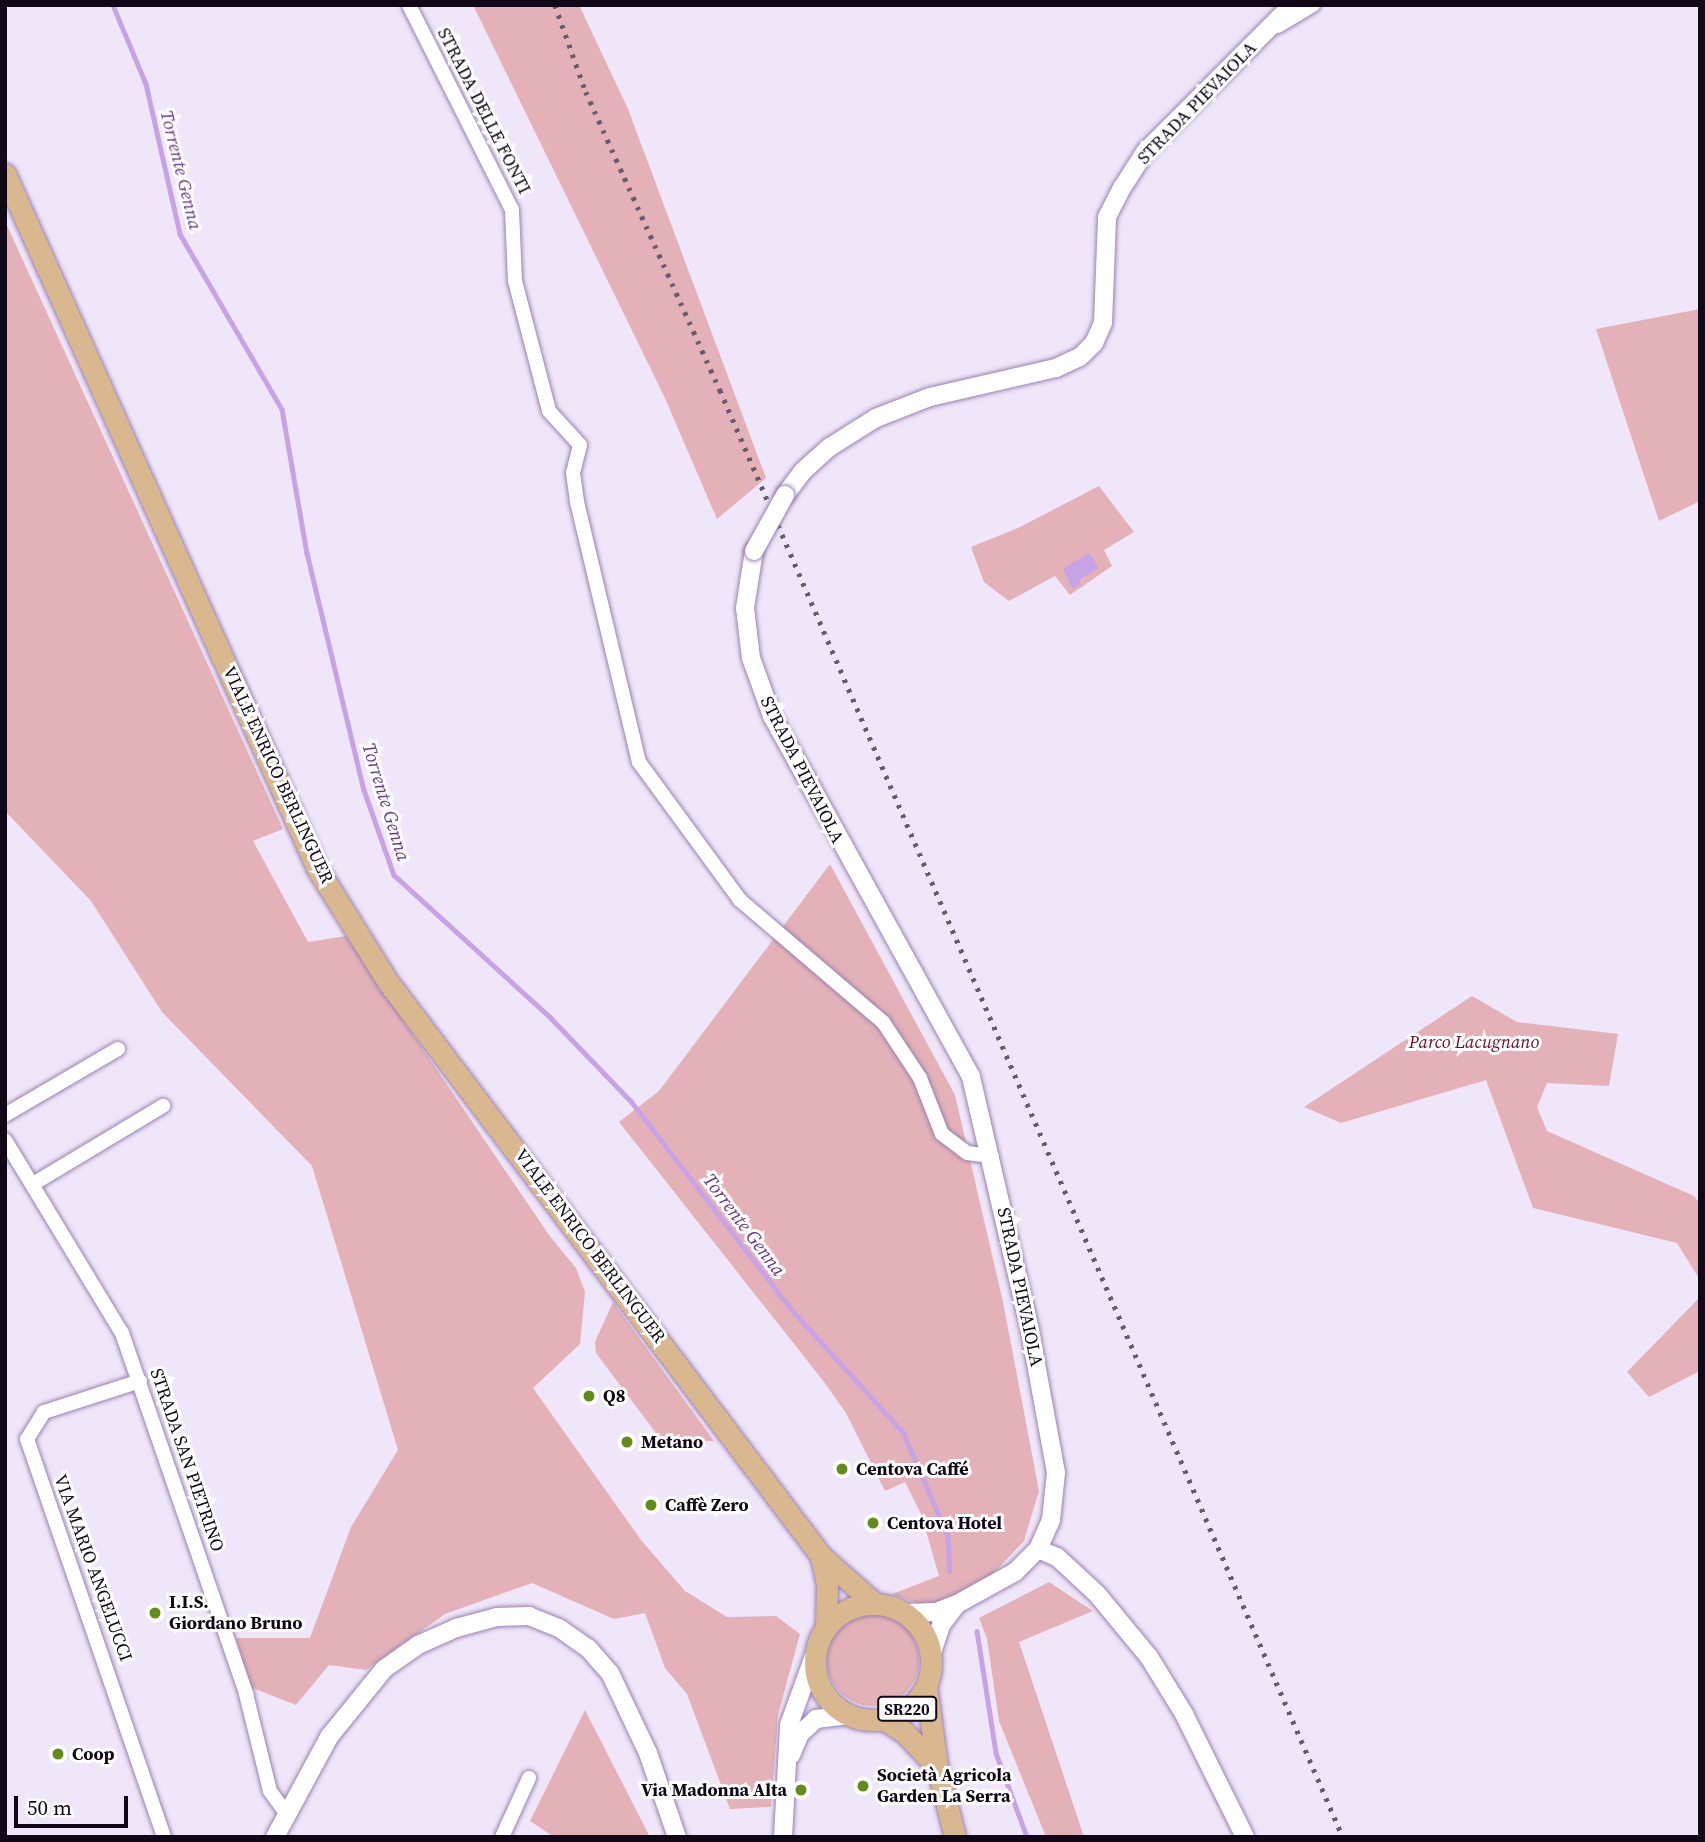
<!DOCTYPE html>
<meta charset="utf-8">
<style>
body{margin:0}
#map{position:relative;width:1705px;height:1842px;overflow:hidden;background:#f0e6fa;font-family:"Source Serif 4",serif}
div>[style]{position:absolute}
.green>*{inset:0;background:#e4b1b8}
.round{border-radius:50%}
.water>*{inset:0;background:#c7a3e5}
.stream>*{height:4.5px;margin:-2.25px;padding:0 2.25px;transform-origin:2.25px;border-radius:2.25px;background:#c7a3e5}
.roads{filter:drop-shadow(0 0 2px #9a81b0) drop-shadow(0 0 2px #9a81b0)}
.minor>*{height:14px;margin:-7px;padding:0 7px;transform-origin:7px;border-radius:7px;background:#fff}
.tertiary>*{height:18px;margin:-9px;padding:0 9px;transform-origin:9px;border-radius:9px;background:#fff}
.primary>*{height:21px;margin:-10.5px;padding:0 10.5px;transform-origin:10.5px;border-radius:10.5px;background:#d9b78f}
.primary>.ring{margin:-10.5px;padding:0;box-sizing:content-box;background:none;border:21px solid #d9b78f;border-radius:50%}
.rail>*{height:4.5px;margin-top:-2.25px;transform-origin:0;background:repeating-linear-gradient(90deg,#645b6c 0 3.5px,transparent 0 10.5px)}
.bridges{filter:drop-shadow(0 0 2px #9a81b0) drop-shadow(0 0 2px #9a81b0)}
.tertiary-bridge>*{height:18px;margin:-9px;padding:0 9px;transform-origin:9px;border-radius:9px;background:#fff}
.dots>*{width:19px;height:19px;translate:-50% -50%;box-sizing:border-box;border:4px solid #fff;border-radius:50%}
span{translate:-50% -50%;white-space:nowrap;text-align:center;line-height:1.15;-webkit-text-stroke:6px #fff;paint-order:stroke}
.shield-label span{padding:2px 5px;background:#fff;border:2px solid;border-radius:5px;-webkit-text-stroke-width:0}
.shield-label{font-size:16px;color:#100717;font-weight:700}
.street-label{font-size:18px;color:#100717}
.park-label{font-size:18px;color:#6d0c2c;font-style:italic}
.poi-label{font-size:18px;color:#100717;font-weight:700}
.left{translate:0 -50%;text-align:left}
.right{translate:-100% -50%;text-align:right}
.water-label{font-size:19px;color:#653885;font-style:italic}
.frame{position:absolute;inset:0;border:7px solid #100717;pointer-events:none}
.scale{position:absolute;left:14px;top:1796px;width:114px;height:32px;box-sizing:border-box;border:4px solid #100717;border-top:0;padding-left:9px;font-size:21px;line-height:24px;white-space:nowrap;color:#100717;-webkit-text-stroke:5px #fff;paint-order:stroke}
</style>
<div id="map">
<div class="green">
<div style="clip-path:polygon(473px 5px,579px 5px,628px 109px,766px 478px,717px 519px,664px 396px)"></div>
<div style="clip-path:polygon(5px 221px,283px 829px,253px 841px,308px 942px,346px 936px,549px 1235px,576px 1268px,585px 1292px,580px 1344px,533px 1388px,641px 1540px,685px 1591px,727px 1617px,776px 1616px,800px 1634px,778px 1715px,771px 1807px,730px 1809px,687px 1694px,665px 1668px,645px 1613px,614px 1619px,532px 1583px,445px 1614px,366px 1670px,329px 1665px,296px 1705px,250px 1687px,236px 1638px,310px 1638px,351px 1527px,398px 1450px,312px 1166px,162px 1012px,91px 901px,5px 811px)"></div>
<div style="clip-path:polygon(1700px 309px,1700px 501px,1659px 521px,1596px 329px)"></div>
<div style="clip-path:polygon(1099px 486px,1134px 532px,1104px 550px,1112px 566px,1070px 595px,1055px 576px,1009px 601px,984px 582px,971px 547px,1018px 528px)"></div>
<div style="clip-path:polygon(830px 864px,955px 1095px,1003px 1302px,1039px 1491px,1024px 1541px,989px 1578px,946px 1603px,919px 1604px,892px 1594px,939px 1576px,921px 1514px,905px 1482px,885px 1491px,846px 1413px,824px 1382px,619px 1122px,659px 1091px)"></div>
<div style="clip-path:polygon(1472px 996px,1517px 1022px,1618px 1034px,1609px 1086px,1547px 1083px,1537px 1107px,1547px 1131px,1694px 1196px,1700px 1204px,1700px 1280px,1677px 1243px,1533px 1208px,1486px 1080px,1341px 1123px,1304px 1107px)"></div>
<div style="clip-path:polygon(1700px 1297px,1700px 1371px,1649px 1397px,1627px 1372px)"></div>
<div style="clip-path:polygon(613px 1302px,714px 1441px,662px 1441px,596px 1353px,595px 1342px)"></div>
<div style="clip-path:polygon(1049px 1582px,1093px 1611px,1019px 1642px,1084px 1837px,1046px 1837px,999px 1721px,987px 1639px,979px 1618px)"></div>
<div class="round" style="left:827px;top:1614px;width:92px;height:92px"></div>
<div style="clip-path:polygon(585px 1710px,650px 1837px,554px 1837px,530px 1821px)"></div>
</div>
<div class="water">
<div style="clip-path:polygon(1089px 553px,1099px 568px,1079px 580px,1081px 584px,1073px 589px,1063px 569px)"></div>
</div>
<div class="stream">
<div style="left:113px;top:5px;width:86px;rotate:67.3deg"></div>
<div style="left:146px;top:84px;width:154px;rotate:77.2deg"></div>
<div style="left:180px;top:234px;width:203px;rotate:59.8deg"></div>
<div style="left:282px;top:409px;width:146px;rotate:80.2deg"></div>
<div style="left:307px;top:553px;width:244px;rotate:76.5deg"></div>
<div style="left:364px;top:790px;width:90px;rotate:70.6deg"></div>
<div style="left:394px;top:875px;width:212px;rotate:42.3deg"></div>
<div style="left:551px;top:1018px;width:115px;rotate:46.1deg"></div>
<div style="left:631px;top:1101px;width:262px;rotate:52.4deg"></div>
<div style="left:791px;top:1309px;width:166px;rotate:47.7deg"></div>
<div style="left:903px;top:1432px;width:113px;rotate:66.6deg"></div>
<div style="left:948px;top:1536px;width:35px;rotate:87deg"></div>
<div style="left:977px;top:1631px;width:123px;rotate:81.1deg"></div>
<div style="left:996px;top:1753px;width:90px;rotate:69.7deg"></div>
</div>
<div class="roads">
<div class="minor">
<div style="left:409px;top:5px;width:229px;rotate:63.3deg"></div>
<div style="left:512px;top:210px;width:71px;rotate:87.6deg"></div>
<div style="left:515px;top:281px;width:134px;rotate:75.3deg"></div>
<div style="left:549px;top:411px;width:46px;rotate:47.6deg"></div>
<div style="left:580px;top:445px;width:29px;rotate:104deg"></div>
<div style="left:573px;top:473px;width:29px;rotate:82deg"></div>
<div style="left:577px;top:502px;width:267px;rotate:76.6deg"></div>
<div style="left:639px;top:762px;width:171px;rotate:53.8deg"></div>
<div style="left:740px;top:900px;width:188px;rotate:40.5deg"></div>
<div style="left:883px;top:1022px;width:67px;rotate:56.5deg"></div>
<div style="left:920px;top:1078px;width:60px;rotate:68.6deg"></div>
<div style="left:942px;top:1134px;width:31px;rotate:37deg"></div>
<div style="left:967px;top:1153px;width:25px;rotate:7deg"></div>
<div style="left:1278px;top:26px;width:41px;rotate:-31deg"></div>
<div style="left:5px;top:1115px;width:131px;rotate:-30.3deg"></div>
<div style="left:5px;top:1140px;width:226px;rotate:58.8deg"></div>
<div style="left:122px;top:1333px;width:382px;rotate:71deg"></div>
<div style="left:246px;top:1694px;width:100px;rotate:76.1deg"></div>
<div style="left:270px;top:1791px;width:27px;rotate:54deg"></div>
<div style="left:33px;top:1184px;width:152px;rotate:-31deg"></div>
<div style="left:140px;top:1381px;width:101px;rotate:162.1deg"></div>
<div style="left:44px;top:1412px;width:32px;rotate:122deg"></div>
<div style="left:27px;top:1439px;width:421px;rotate:71deg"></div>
<div style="left:502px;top:1837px;width:65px;rotate:-65.4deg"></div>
</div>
<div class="tertiary">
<div style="left:785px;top:495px;width:30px;rotate:-53deg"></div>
<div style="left:803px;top:471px;width:36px;rotate:-42deg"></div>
<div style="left:830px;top:447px;width:54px;rotate:-32.2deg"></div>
<div style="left:876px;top:418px;width:58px;rotate:-21.3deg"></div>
<div style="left:930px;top:397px;width:129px;rotate:-13deg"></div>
<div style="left:1056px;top:368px;width:26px;rotate:-25deg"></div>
<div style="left:1080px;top:357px;width:20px;rotate:-45deg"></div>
<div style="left:1094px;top:343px;width:22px;rotate:-66deg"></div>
<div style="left:1103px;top:323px;width:106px;rotate:-87.8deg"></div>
<div style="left:1107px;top:217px;width:33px;rotate:-63deg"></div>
<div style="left:1122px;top:188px;width:43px;rotate:-57.4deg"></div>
<div style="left:1145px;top:152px;width:208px;rotate:-45deg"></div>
<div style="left:754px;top:551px;width:58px;rotate:99deg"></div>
<div style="left:745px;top:608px;width:50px;rotate:83.2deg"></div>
<div style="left:751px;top:658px;width:62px;rotate:70.1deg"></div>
<div style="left:772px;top:716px;width:412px;rotate:61.1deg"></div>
<div style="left:971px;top:1077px;width:261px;rotate:76.9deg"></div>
<div style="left:1030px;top:1331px;width:144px;rotate:79.6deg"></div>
<div style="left:1056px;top:1473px;width:47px;rotate:96.1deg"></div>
<div style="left:1051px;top:1520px;width:32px;rotate:114deg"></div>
<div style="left:1038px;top:1549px;width:33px;rotate:135deg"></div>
<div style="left:1015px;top:1572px;width:66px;rotate:151.1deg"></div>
<div style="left:957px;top:1604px;width:22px;rotate:159deg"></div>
<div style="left:936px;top:1612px;width:30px;rotate:178deg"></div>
<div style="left:1038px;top:1549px;width:21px;rotate:23deg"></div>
<div style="left:1057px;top:1557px;width:54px;rotate:42.8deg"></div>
<div style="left:1097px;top:1594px;width:82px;rotate:50.5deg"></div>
<div style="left:1149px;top:1657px;width:67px;rotate:58.4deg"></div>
<div style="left:1184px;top:1714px;width:137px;rotate:63.6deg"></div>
<div style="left:931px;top:1656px;width:33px;rotate:-72deg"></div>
<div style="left:941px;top:1625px;width:26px;rotate:-53deg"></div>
<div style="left:791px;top:1755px;width:23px;rotate:-67deg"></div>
<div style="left:800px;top:1734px;width:22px;rotate:-43deg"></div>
<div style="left:816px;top:1719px;width:33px;rotate:-7deg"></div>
<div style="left:275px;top:1837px;width:114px;rotate:-61.6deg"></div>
<div style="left:329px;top:1737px;width:87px;rotate:-51deg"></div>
<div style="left:384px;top:1669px;width:42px;rotate:-35.2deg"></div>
<div style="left:418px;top:1645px;width:42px;rotate:-24.1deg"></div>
<div style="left:456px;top:1628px;width:42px;rotate:-15deg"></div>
<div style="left:497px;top:1617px;width:32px;rotate:-2deg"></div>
<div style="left:529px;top:1616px;width:32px;rotate:22deg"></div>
<div style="left:559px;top:1628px;width:35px;rotate:35deg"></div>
<div style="left:588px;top:1648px;width:33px;rotate:49deg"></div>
<div style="left:610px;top:1673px;width:89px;rotate:64.6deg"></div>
<div style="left:648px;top:1753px;width:89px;rotate:71deg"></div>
<div style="left:783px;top:1837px;width:112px;rotate:-86.9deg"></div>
<div style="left:789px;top:1725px;width:73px;rotate:-70.1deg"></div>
</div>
<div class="primary">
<div style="left:5px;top:174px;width:761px;rotate:65.79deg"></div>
<div style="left:317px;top:868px;width:134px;rotate:58.1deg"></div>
<div style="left:388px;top:982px;width:719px;rotate:52.97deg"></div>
<div style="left:821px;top:1556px;width:71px;rotate:41.6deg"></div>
<div style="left:821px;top:1556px;width:30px;rotate:78deg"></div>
<div style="left:827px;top:1585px;width:41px;rotate:91.4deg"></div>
<div class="ring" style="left:815px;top:1604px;width:95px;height:95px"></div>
<div style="left:926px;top:1686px;width:81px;rotate:82.2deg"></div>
<div style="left:937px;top:1766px;width:73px;rotate:75.8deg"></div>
<div style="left:883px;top:1719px;width:26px;rotate:32deg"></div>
<div style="left:905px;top:1733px;width:45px;rotate:46.8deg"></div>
</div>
</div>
<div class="rail">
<div style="left:555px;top:5px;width:92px;rotate:70.4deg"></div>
<div style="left:586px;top:92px;width:327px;rotate:65.8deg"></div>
<div style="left:720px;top:390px;width:1575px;rotate:66.71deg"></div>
</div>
<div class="bridges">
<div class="tertiary-bridge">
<div style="left:754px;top:551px;width:64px;rotate:-61deg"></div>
</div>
</div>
<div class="dots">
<div style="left:589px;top:1396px;background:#618c1b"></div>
<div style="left:627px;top:1442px;background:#618c1b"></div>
<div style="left:842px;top:1469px;background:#618c1b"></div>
<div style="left:651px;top:1505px;background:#618c1b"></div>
<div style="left:873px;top:1523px;background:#618c1b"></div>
<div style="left:155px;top:1613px;background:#618c1b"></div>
<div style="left:58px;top:1754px;background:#618c1b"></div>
<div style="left:863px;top:1786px;background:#618c1b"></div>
<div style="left:801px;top:1790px;background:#618c1b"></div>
</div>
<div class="shield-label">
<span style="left:907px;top:1709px">SR220</span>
</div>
<div class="street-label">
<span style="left:1197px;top:103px;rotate:-46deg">STRADA PIEVAIOLA</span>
<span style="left:484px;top:111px;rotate:63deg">STRADA DELLE FONTI</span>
<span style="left:802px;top:770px;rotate:63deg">STRADA PIEVAIOLA</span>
<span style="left:278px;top:775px;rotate:65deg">VIALE ENRICO BERLINGUER</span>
<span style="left:590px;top:1246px;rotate:53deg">VIALE ENRICO BERLINGUER</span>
<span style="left:1020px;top:1287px;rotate:78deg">STRADA PIEVAIOLA</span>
<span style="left:187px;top:1460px;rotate:71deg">STRADA SAN PIETRINO</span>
<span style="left:93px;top:1568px;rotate:70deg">VIA MARIO ANGELUCCI</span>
</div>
<div class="park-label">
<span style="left:1474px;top:1042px">Parco Lacugnano</span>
</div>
<div class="poi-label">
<span class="left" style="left:603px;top:1396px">Q8</span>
<span class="left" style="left:641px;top:1442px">Metano</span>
<span class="left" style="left:856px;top:1469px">Centova Caffé</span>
<span class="left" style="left:665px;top:1505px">Caffè Zero</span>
<span class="left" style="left:887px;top:1523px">Centova Hotel</span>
<span class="left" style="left:169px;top:1613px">I.I.S.<br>Giordano Bruno</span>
<span class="left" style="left:72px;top:1754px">Coop</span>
<span class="left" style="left:877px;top:1786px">Società Agricola<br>Garden La Serra</span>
<span class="right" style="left:787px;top:1790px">Via Madonna Alta</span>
</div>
<div class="water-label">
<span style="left:181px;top:170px;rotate:76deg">Torrente Genna</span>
<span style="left:386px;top:802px;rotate:73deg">Torrente Genna</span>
<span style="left:744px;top:1225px;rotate:53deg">Torrente Genna</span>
</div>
<div class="frame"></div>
<div class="scale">50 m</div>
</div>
